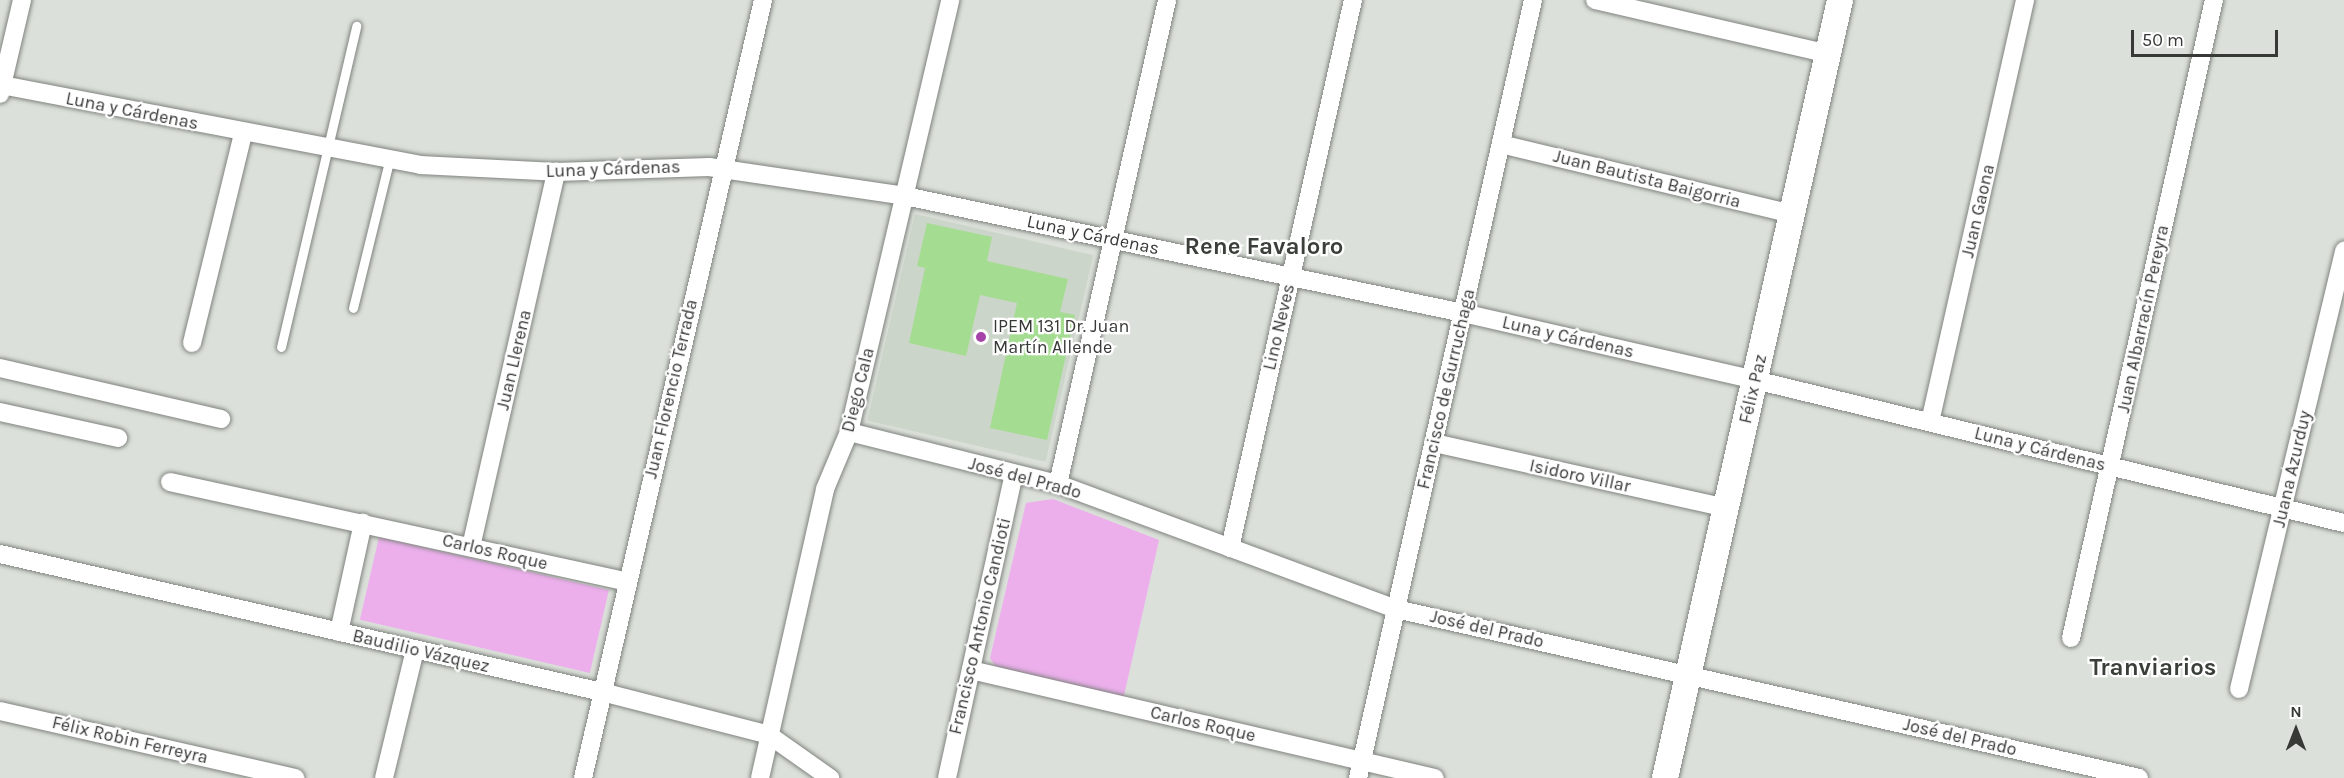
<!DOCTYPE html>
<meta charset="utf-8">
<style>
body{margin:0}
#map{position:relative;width:2344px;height:778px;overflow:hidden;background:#dce0da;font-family:Karla,sans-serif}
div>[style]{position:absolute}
.built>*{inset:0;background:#ccd5c9;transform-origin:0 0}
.green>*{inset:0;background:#ecafec;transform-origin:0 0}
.building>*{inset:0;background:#a4dc91}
.roads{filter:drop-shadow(0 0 2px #7f837e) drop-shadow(0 0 2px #7f837e)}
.service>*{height:9px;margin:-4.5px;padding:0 4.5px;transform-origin:4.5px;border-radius:4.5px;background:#fff}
.minor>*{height:18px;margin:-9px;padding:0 9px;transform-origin:9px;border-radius:9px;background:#fff}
.secondary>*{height:26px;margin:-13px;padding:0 13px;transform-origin:13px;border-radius:13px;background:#fff}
.dots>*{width:16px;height:16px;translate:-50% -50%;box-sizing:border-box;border:3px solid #fff;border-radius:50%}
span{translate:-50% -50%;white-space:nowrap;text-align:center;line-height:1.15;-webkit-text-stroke:4.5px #fff;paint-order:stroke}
.street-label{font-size:18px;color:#373937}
.poi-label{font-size:18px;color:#373937}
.left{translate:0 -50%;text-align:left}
.district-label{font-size:24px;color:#3b3f3a;font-weight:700}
.north{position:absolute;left:2266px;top:700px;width:60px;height:60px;-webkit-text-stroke:4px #fff;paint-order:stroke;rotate:0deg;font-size:16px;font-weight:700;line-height:24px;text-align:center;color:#373937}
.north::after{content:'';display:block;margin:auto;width:21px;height:27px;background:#373937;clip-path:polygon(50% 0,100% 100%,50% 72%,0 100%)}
.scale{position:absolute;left:2131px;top:30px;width:147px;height:27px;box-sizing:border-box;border:3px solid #373937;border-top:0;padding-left:8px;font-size:18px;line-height:21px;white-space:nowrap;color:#373937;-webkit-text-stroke:4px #fff;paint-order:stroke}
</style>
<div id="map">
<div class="built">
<div style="left:915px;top:214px;width:183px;height:212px;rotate:13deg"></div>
</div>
<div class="green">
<div style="clip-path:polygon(1053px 499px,1159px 540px,1123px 700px,998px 670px,990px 658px,1026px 503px)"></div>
<div style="left:379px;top:537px;width:236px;height:85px;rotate:13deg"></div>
</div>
<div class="building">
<div style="clip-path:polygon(927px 223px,992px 237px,987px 261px,1068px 279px,1060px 312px,1075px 315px,1047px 440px,990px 428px,1017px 303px,980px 295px,966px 356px,909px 343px,925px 268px,917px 266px)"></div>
</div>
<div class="roads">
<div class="service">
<div style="left:353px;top:308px;width:151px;rotate:-76.2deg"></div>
<div style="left:281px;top:347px;width:330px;rotate:-76.8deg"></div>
</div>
<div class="minor">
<div style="left:1595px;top:0;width:239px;rotate:13deg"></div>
<div style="left:2px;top:85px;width:426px;rotate:10.8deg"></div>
<div style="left:420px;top:165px;width:136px;rotate:2.9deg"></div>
<div style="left:556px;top:172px;width:153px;rotate:-1.9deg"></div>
<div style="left:709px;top:167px;width:198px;rotate:8.4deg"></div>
<div style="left:905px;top:196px;width:570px;rotate:11.84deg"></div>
<div style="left:1463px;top:313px;width:300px;rotate:12.9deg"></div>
<div style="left:1755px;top:380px;width:606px;rotate:13.65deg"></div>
<div style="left:0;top:94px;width:97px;rotate:-76.8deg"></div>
<div style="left:1501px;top:144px;width:299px;rotate:13.5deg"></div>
<div style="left:192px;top:343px;width:216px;rotate:-76.3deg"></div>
<div style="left:0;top:368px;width:227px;rotate:13deg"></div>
<div style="left:0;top:412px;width:121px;rotate:12.4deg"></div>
<div style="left:1930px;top:422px;width:433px;rotate:-77.3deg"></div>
<div style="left:849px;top:432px;width:215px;rotate:14deg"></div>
<div style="left:1058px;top:484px;width:360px;rotate:20.3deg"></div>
<div style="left:1396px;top:609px;width:762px;rotate:12.81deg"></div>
<div style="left:1434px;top:443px;width:299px;rotate:12.5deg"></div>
<div style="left:170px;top:482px;width:468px;rotate:12.3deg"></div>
<div style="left:1058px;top:484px;width:496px;rotate:-77.3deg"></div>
<div style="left:471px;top:547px;width:385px;rotate:-77.2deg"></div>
<div style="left:1230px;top:548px;width:562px;rotate:-77.35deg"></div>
<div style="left:0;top:554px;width:618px;rotate:12.91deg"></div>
<div style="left:602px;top:692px;width:172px;rotate:14.4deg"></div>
<div style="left:769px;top:735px;width:75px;rotate:35.2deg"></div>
<div style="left:339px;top:632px;width:112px;rotate:-77.6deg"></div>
<div style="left:2071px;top:638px;width:654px;rotate:-77.37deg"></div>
<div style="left:971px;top:670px;width:476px;rotate:13.1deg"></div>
<div style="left:2239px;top:689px;width:451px;rotate:-76.5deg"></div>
<div style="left:0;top:711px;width:303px;rotate:12.8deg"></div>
<div style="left:384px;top:778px;width:132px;rotate:-76.4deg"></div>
<div style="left:583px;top:778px;width:799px;rotate:-76.97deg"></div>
<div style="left:760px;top:778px;width:296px;rotate:-77.3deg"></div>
<div style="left:825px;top:489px;width:62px;rotate:-67.2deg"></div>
<div style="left:849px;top:432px;width:444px;rotate:-76.8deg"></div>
<div style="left:947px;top:778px;width:311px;rotate:-77.6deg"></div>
<div style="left:1358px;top:778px;width:797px;rotate:-77.32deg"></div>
</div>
<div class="secondary">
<div style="left:1665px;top:778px;width:797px;rotate:-77.32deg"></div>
</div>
</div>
<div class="dots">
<div style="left:981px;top:337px;background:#a643a9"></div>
</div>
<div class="street-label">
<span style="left:132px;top:111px;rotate:11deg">Luna y Cárdenas</span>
<span style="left:613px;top:169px;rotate:-2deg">Luna y Cárdenas</span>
<span style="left:1647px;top:179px;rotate:14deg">Juan Bautista Baigorria</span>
<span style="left:1978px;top:211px;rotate:-77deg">Juan Gaona</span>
<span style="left:1093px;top:235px;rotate:12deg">Luna y Cárdenas</span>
<span style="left:2143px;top:319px;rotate:-78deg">Juan Albarracín Pereyra</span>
<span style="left:1279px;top:327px;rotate:-77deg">Lino Neves</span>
<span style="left:1568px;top:337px;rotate:13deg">Luna y Cárdenas</span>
<span style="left:514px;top:360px;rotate:-77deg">Juan Llerena</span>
<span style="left:671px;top:389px;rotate:-77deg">Juan Florencio Terrada</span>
<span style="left:1446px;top:389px;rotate:-77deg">Francisco de Gurruchaga</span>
<span style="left:1753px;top:389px;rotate:-77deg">Félix Paz</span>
<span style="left:858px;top:390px;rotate:-76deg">Diego Cala</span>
<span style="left:2040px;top:449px;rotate:14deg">Luna y Cárdenas</span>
<span style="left:2292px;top:469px;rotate:-77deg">Juana Azurduy</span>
<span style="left:1580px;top:476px;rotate:12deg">Isidoro Villar</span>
<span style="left:1025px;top:478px;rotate:15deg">José del Prado</span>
<span style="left:495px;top:552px;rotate:13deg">Carlos Roque</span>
<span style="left:980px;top:626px;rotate:-77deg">Francisco Antonio Candioti</span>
<span style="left:1487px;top:629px;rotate:13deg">José del Prado</span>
<span style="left:421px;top:651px;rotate:13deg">Baudilio Vázquez</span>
<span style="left:1203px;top:724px;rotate:13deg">Carlos Roque</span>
<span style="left:1960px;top:737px;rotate:13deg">José del Prado</span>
<span style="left:130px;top:740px;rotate:13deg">Félix Robin Ferreyra</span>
</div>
<div class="poi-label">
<span class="left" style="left:993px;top:337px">IPEM 131 Dr. Juan<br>Martín Allende</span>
</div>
<div class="district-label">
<span style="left:1264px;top:247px">Rene Favaloro</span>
<span style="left:2153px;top:668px">Tranviarios</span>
</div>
<div class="north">N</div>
<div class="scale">50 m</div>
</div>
